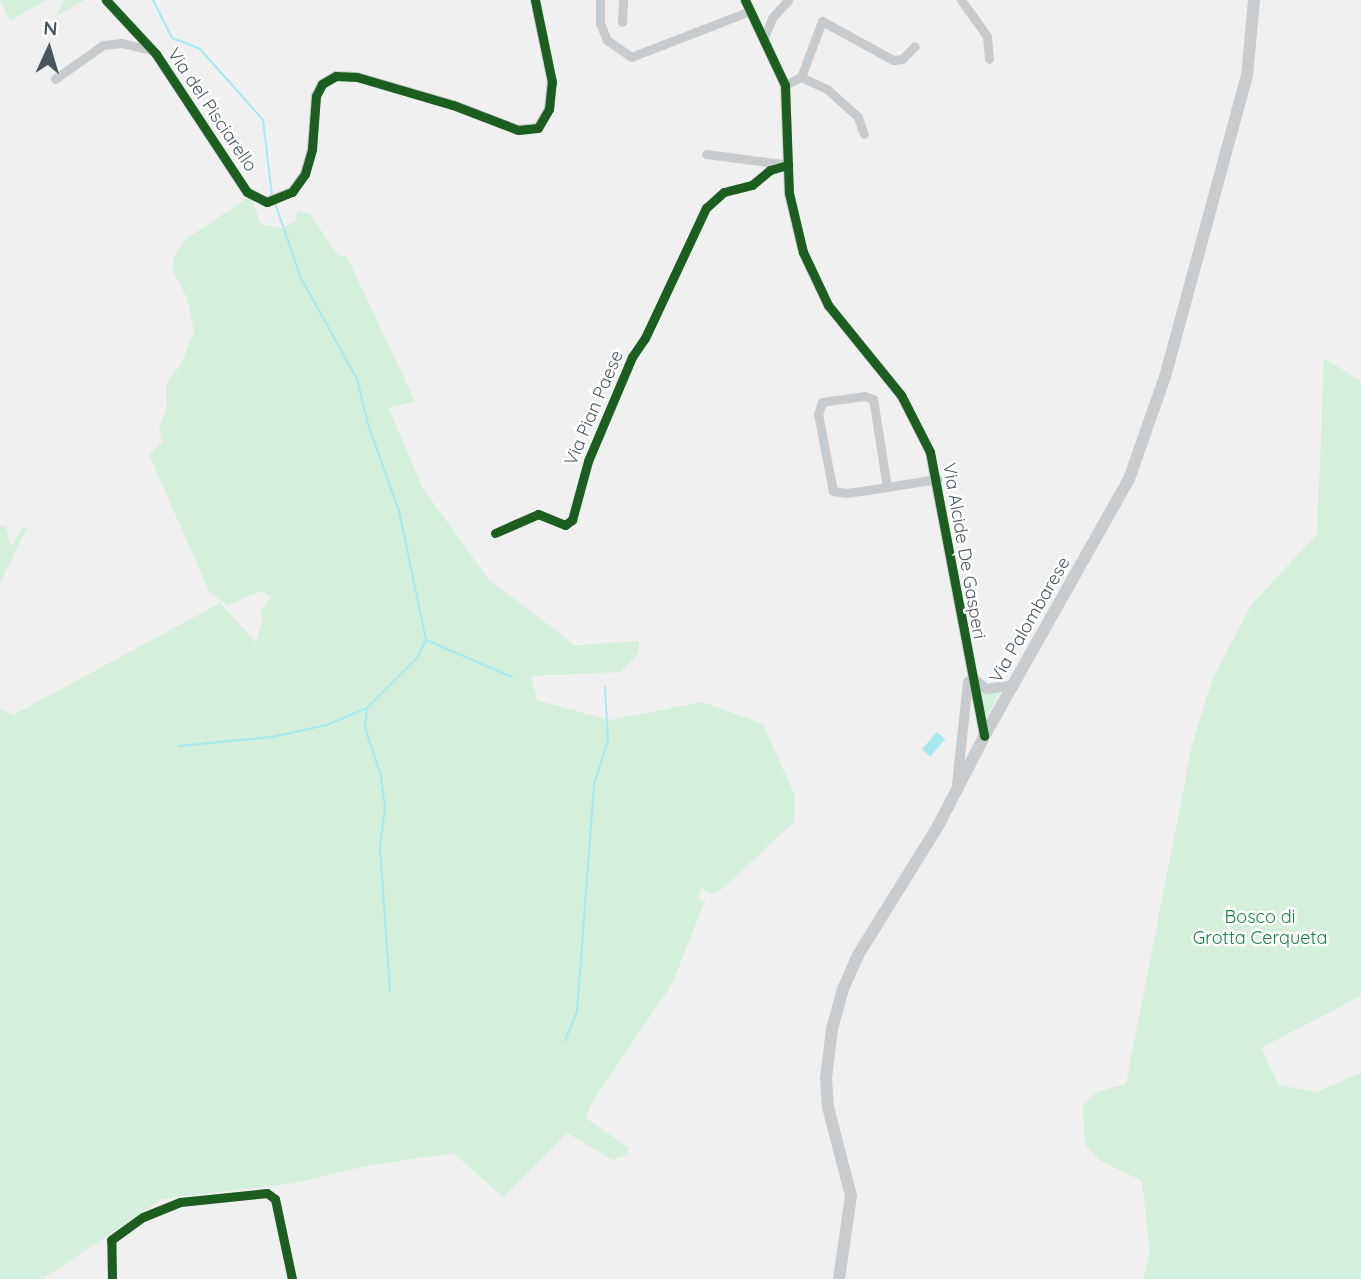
<!DOCTYPE html>
<style>
body{margin:0}
#map{position:relative;width:1361px;height:1279px;overflow:hidden;background:#f1f0f0;font-family:Quicksand,sans-serif}
div>[style]{position:absolute}
.green>*{inset:0;background:#d4f0dc}
.water>*{inset:0;background:#a8e8ef;transform-origin:0 0}
.stream>*{height:2px;margin:-1px;padding:0 1px;transform-origin:1px;border-radius:1px;background:#a8e8ef}
.minor>*{height:9px;margin:-4.5px;padding:0 4.5px;transform-origin:4.5px;border-radius:4.5px;background:#c8cbcd}
.tertiary>*{height:10px;margin:-5px;padding:0 5px;transform-origin:5px;border-radius:5px;background:#c8cbcd}
.secondary>*{height:12px;margin:-6px;padding:0 6px;transform-origin:6px;border-radius:6px;background:#c8ccce}
.cycleway>*{height:9px;margin:-4.5px;padding:0 4.5px;transform-origin:4.5px;border-radius:4.5px;background:#1b5e20}
span{translate:-50% -50%;white-space:nowrap;text-align:center;line-height:1.15;-webkit-text-stroke:5px #fff;paint-order:stroke}
.street-label{font-size:18px;color:#47565e}
.park-label{font-size:18px;color:#15813e}
.north{position:absolute;left:14px;top:14px;width:70px;height:70px;-webkit-text-stroke:5px #fff;paint-order:stroke;rotate:4deg;font-size:19px;font-weight:700;line-height:28px;text-align:center;color:#47565e}
.north::after{content:'';display:block;margin:auto;width:24px;height:32px;background:#47565e;clip-path:polygon(50% 0,100% 100%,50% 72%,0 100%)}
</style>
<div id="map">
<div class="green">
<div style="clip-path:polygon(0 0,46px 0,10px 21px)"></div>
<div style="clip-path:polygon(64px 0,85px 0,55px 17px)"></div>
<div style="clip-path:polygon(250px 196px,261px 224px,281px 228px,296px 221px,297px 211px,310px 214px,338px 255px,347px 257px,415px 401px,389px 408px,422px 487px,489px 580px,575px 645px,639px 641px,639px 653px,620px 672px,531px 676px,537px 700px,609px 720px,703px 702px,763px 724px,794px 793px,794px 822px,722px 889px,711px 894px,702px 888px,698px 899px,705px 901px,672px 984px,592px 1102px,586px 1118px,629px 1148px,628px 1154px,613px 1160px,567px 1133px,503px 1197px,453px 1153px,367px 1166px,295px 1183px,162px 1199px,43px 1279px,0 1279px,0 709px,13px 715px,220px 603px,256px 642px,263px 618px,259px 612px,271px 597px,261px 591px,228px 605px,209px 591px,149px 455px,162px 442px,159px 428px,167px 407px,166px 384px,182px 362px,194px 331px,187px 298px,172px 269px,174px 256px,186px 239px)"></div>
<div style="clip-path:polygon(1324px 358px,1361px 381px,1361px 996px,1261px 1048px,1279px 1085px,1316px 1092px,1361px 1073px,1361px 1279px,1143px 1279px,1150px 1253px,1142px 1181px,1101px 1161px,1085px 1145px,1083px 1105px,1097px 1092px,1126px 1084px,1192px 745px,1212px 680px,1251px 605px,1317px 534px)"></div>
<div style="clip-path:polygon(0 526px,6px 526px,11px 547px,23px 527px,27px 528px,0 583px)"></div>
<div style="clip-path:polygon(978px 689px,1000px 693px,985px 720px)"></div>
</div>
<div class="water">
<div style="left:937px;top:732px;width:11px;height:23px;rotate:41deg"></div>
</div>
<div class="stream">
<div style="left:153px;top:0;width:42px;rotate:63.4deg"></div>
<div style="left:172px;top:38px;width:30px;rotate:21deg"></div>
<div style="left:200px;top:49px;width:95px;rotate:48.4deg"></div>
<div style="left:263px;top:120px;width:76px;rotate:83.2deg"></div>
<div style="left:426px;top:640px;width:94px;rotate:23.3deg"></div>
<div style="left:367px;top:709px;width:19px;rotate:96deg"></div>
<div style="left:365px;top:728px;width:51px;rotate:71.6deg"></div>
<div style="left:381px;top:776px;width:31px;rotate:83deg"></div>
<div style="left:385px;top:807px;width:41px;rotate:97deg"></div>
<div style="left:380px;top:848px;width:143px;rotate:86deg"></div>
<div style="left:179px;top:746px;width:93px;rotate:-5.5deg"></div>
<div style="left:272px;top:737px;width:56px;rotate:-12.3deg"></div>
<div style="left:327px;top:725px;width:43px;rotate:-23deg"></div>
<div style="left:367px;top:708px;width:72px;rotate:-45deg"></div>
<div style="left:418px;top:657px;width:19px;rotate:-65deg"></div>
<div style="left:426px;top:640px;width:132px;rotate:-101.8deg"></div>
<div style="left:399px;top:511px;width:92px;rotate:-109.6deg"></div>
<div style="left:368px;top:424px;width:46px;rotate:-103.7deg"></div>
<div style="left:357px;top:379px;width:118px;rotate:-119deg"></div>
<div style="left:300px;top:276px;width:77px;rotate:-108.9deg"></div>
<div style="left:565px;top:1041px;width:31px;rotate:-68deg"></div>
<div style="left:577px;top:1012px;width:229px;rotate:-85.7deg"></div>
<div style="left:594px;top:784px;width:45px;rotate:-72deg"></div>
<div style="left:608px;top:741px;width:54px;rotate:-93.2deg"></div>
</div>
<div class="minor">
<div style="left:600px;top:0;width:23px;rotate:90deg"></div>
<div style="left:600px;top:23px;width:18px;rotate:68deg"></div>
<div style="left:607px;top:40px;width:29px;rotate:35deg"></div>
<div style="left:631px;top:57px;width:128px;rotate:-21.1deg"></div>
<div style="left:961px;top:0;width:44px;rotate:54.2deg"></div>
<div style="left:987px;top:36px;width:23px;rotate:85deg"></div>
<div style="left:622px;top:22px;width:22px;rotate:-87deg"></div>
<div style="left:764px;top:38px;width:22px;rotate:-68deg"></div>
<div style="left:772px;top:18px;width:24px;rotate:-48deg"></div>
<div style="left:801px;top:77px;width:60px;rotate:-69.4deg"></div>
<div style="left:822px;top:21px;width:81px;rotate:28.8deg"></div>
<div style="left:893px;top:60px;width:9px;rotate:-6deg"></div>
<div style="left:902px;top:59px;width:18px;rotate:-45deg"></div>
<div style="left:55px;top:79px;width:59px;rotate:-35.3deg"></div>
<div style="left:103px;top:45px;width:19px;rotate:-6deg"></div>
<div style="left:122px;top:43px;width:32px;rotate:14deg"></div>
<div style="left:785px;top:85px;width:18px;rotate:-27deg"></div>
<div style="left:801px;top:77px;width:29px;rotate:25deg"></div>
<div style="left:827px;top:89px;width:42px;rotate:42.1deg"></div>
<div style="left:858px;top:117px;width:18px;rotate:71deg"></div>
<div style="left:706px;top:154px;width:77px;rotate:7.5deg"></div>
<div style="left:887px;top:487px;width:89px;rotate:-99deg"></div>
<div style="left:873px;top:399px;width:9px;rotate:-162deg"></div>
<div style="left:864px;top:396px;width:42px;rotate:171.9deg"></div>
<div style="left:822px;top:402px;width:13px;rotate:108deg"></div>
<div style="left:818px;top:414px;width:78px;rotate:79deg"></div>
<div style="left:833px;top:491px;width:14px;rotate:8deg"></div>
<div style="left:847px;top:493px;width:40px;rotate:-8.5deg"></div>
<div style="left:887px;top:487px;width:51px;rotate:-9.1deg"></div>
<div style="left:495px;top:533px;width:47px;rotate:-23.8deg"></div>
<div style="left:538px;top:514px;width:29px;rotate:22deg"></div>
<div style="left:565px;top:525px;width:9px;rotate:-36deg"></div>
<div style="left:572px;top:520px;width:61px;rotate:-74.8deg"></div>
<div style="left:588px;top:461px;width:113px;rotate:-67.1deg"></div>
<div style="left:632px;top:357px;width:23px;rotate:-56deg"></div>
<div style="left:645px;top:338px;width:144px;rotate:-64.9deg"></div>
<div style="left:706px;top:208px;width:24px;rotate:-42deg"></div>
<div style="left:724px;top:192px;width:29px;rotate:-14deg"></div>
<div style="left:752px;top:185px;width:23px;rotate:-40deg"></div>
<div style="left:770px;top:170px;width:19px;rotate:-16deg"></div>
<div style="left:112px;top:1279px;width:39px;rotate:-91deg"></div>
<div style="left:111px;top:1240px;width:39px;rotate:-36deg"></div>
<div style="left:143px;top:1217px;width:40px;rotate:-22deg"></div>
<div style="left:180px;top:1202px;width:87px;rotate:-5.9deg"></div>
<div style="left:267px;top:1193px;width:10px;rotate:37deg"></div>
<div style="left:275px;top:1199px;width:82px;rotate:78deg"></div>
</div>
<div class="tertiary">
<div style="left:106px;top:0;width:74px;rotate:47.2deg"></div>
<div style="left:156px;top:54px;width:165px;rotate:56.6deg"></div>
<div style="left:247px;top:192px;width:22px;rotate:27deg"></div>
<div style="left:267px;top:202px;width:27px;rotate:-22deg"></div>
<div style="left:292px;top:192px;width:22px;rotate:-54deg"></div>
<div style="left:305px;top:174px;width:26px;rotate:-74deg"></div>
<div style="left:312px;top:149px;width:53px;rotate:-85.7deg"></div>
<div style="left:316px;top:96px;width:13px;rotate:-63deg"></div>
<div style="left:322px;top:84px;width:16px;rotate:-30deg"></div>
<div style="left:336px;top:76px;width:21px;rotate:3deg"></div>
<div style="left:357px;top:77px;width:100px;rotate:16.3deg"></div>
<div style="left:453px;top:105px;width:70px;rotate:21deg"></div>
<div style="left:518px;top:130px;width:20px;rotate:-6deg"></div>
<div style="left:538px;top:128px;width:22px;rotate:-60deg"></div>
<div style="left:549px;top:109px;width:27px;rotate:-84deg"></div>
<div style="left:552px;top:82px;width:84px;rotate:-101.7deg"></div>
<div style="left:745px;top:0;width:94px;rotate:64.8deg"></div>
<div style="left:785px;top:85px;width:108px;rotate:87.9deg"></div>
<div style="left:789px;top:193px;width:61px;rotate:76.7deg"></div>
<div style="left:803px;top:252px;width:59px;rotate:64.7deg"></div>
<div style="left:828px;top:305px;width:116px;rotate:51deg"></div>
<div style="left:901px;top:395px;width:64px;rotate:63deg"></div>
<div style="left:930px;top:452px;width:289px;rotate:79.2deg"></div>
<div style="left:972px;top:677px;width:18px;rotate:41deg"></div>
<div style="left:986px;top:689px;width:27px;rotate:-8deg"></div>
<div style="left:957px;top:784px;width:103px;rotate:-83.8deg"></div>
</div>
<div class="secondary">
<div style="left:839px;top:1279px;width:84px;rotate:-81.8deg"></div>
<div style="left:851px;top:1196px;width:92px;rotate:-104.5deg"></div>
<div style="left:828px;top:1107px;width:29px;rotate:-94deg"></div>
<div style="left:826px;top:1078px;width:49px;rotate:-83deg"></div>
<div style="left:832px;top:1029px;width:41px;rotate:-74.6deg"></div>
<div style="left:843px;top:989px;width:37px;rotate:-66deg"></div>
<div style="left:858px;top:955px;width:152px;rotate:-58.2deg"></div>
<div style="left:938px;top:826px;width:107px;rotate:-62.7deg"></div>
<div style="left:987px;top:731px;width:289px;rotate:-60.6deg"></div>
<div style="left:1129px;top:479px;width:108px;rotate:-70.6deg"></div>
<div style="left:1165px;top:377px;width:312px;rotate:-74.8deg"></div>
<div style="left:1247px;top:76px;width:76px;rotate:-84.7deg"></div>
</div>
<div class="cycleway">
<div style="left:106px;top:0;width:74px;rotate:47.2deg"></div>
<div style="left:156px;top:54px;width:165px;rotate:56.6deg"></div>
<div style="left:247px;top:192px;width:22px;rotate:27deg"></div>
<div style="left:267px;top:202px;width:27px;rotate:-22deg"></div>
<div style="left:292px;top:192px;width:22px;rotate:-54deg"></div>
<div style="left:305px;top:174px;width:26px;rotate:-74deg"></div>
<div style="left:312px;top:149px;width:53px;rotate:-85.7deg"></div>
<div style="left:316px;top:96px;width:13px;rotate:-63deg"></div>
<div style="left:322px;top:84px;width:16px;rotate:-30deg"></div>
<div style="left:336px;top:76px;width:21px;rotate:3deg"></div>
<div style="left:357px;top:77px;width:100px;rotate:16.3deg"></div>
<div style="left:453px;top:105px;width:70px;rotate:21deg"></div>
<div style="left:518px;top:130px;width:20px;rotate:-6deg"></div>
<div style="left:538px;top:128px;width:22px;rotate:-60deg"></div>
<div style="left:549px;top:109px;width:27px;rotate:-84deg"></div>
<div style="left:552px;top:82px;width:84px;rotate:-101.7deg"></div>
<div style="left:745px;top:0;width:94px;rotate:64.8deg"></div>
<div style="left:785px;top:85px;width:108px;rotate:87.9deg"></div>
<div style="left:789px;top:193px;width:61px;rotate:76.7deg"></div>
<div style="left:803px;top:252px;width:59px;rotate:64.7deg"></div>
<div style="left:828px;top:305px;width:116px;rotate:51deg"></div>
<div style="left:901px;top:395px;width:64px;rotate:63deg"></div>
<div style="left:930px;top:452px;width:289px;rotate:79.2deg"></div>
<div style="left:495px;top:533px;width:47px;rotate:-23.8deg"></div>
<div style="left:538px;top:514px;width:29px;rotate:22deg"></div>
<div style="left:565px;top:525px;width:9px;rotate:-36deg"></div>
<div style="left:572px;top:520px;width:61px;rotate:-74.8deg"></div>
<div style="left:588px;top:461px;width:113px;rotate:-67.1deg"></div>
<div style="left:632px;top:357px;width:23px;rotate:-56deg"></div>
<div style="left:645px;top:338px;width:144px;rotate:-64.9deg"></div>
<div style="left:706px;top:208px;width:24px;rotate:-42deg"></div>
<div style="left:724px;top:192px;width:29px;rotate:-14deg"></div>
<div style="left:752px;top:185px;width:23px;rotate:-40deg"></div>
<div style="left:770px;top:170px;width:19px;rotate:-16deg"></div>
<div style="left:112px;top:1279px;width:39px;rotate:-91deg"></div>
<div style="left:111px;top:1240px;width:39px;rotate:-36deg"></div>
<div style="left:143px;top:1217px;width:40px;rotate:-22deg"></div>
<div style="left:180px;top:1202px;width:87px;rotate:-5.9deg"></div>
<div style="left:267px;top:1193px;width:10px;rotate:37deg"></div>
<div style="left:275px;top:1199px;width:82px;rotate:78deg"></div>
</div>
<div class="street-label">
<span style="left:212px;top:110px;rotate:56deg">Via del Pisciarello</span>
<span style="left:594px;top:408px;rotate:-67deg">Via Pian Paese</span>
<span style="left:964px;top:551px;rotate:80deg">Via Alcide De Gasperi</span>
<span style="left:1030px;top:620px;rotate:-60deg">Via Palombarese</span>
</div>
<div class="park-label">
<span style="left:1260px;top:928px">Bosco di<br>Grotta Cerqueta</span>
</div>
<div class="north">N</div>
</div>
